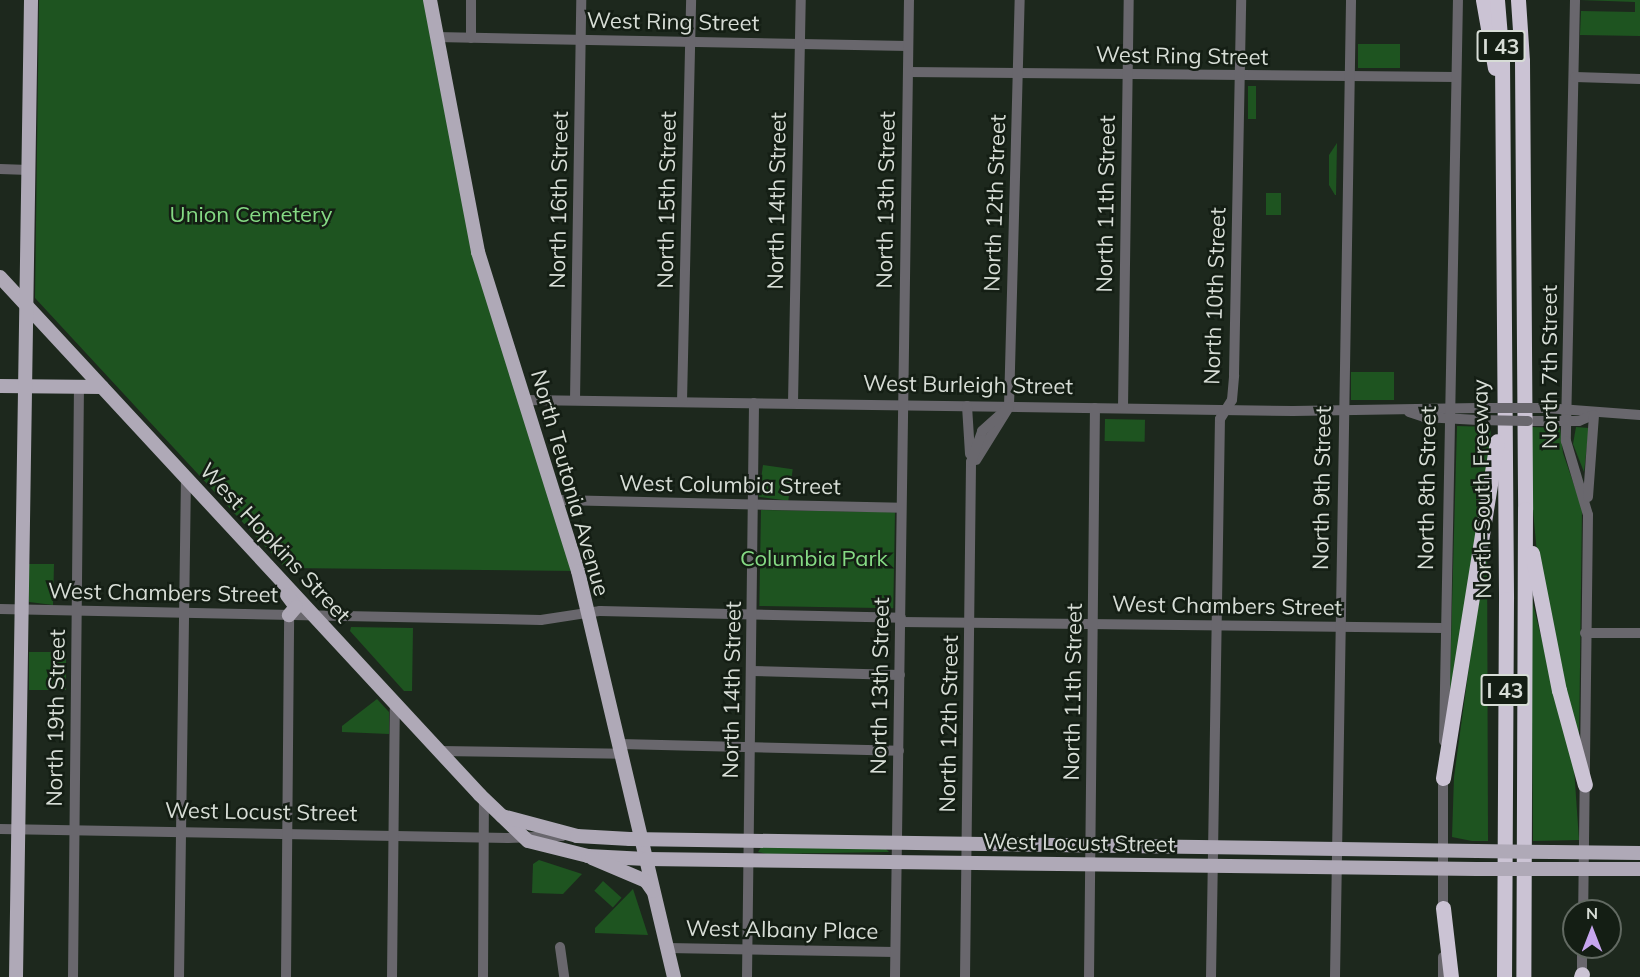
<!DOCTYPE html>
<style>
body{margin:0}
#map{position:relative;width:1640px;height:977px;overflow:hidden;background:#1d281d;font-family:Mulish,sans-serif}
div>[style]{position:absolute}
.green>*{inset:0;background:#1e5420;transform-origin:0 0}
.minor>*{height:10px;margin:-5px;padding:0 5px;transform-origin:5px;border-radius:5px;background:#69676d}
.major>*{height:14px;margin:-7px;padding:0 7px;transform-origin:7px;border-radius:7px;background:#afa9b7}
.highway>*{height:15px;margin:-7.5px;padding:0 7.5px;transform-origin:7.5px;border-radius:7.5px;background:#cbc3d4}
.minor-bridge>*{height:10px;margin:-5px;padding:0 5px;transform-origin:5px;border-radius:5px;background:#69676d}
.major-bridge>*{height:14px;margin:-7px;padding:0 7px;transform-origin:7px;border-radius:7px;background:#afa9b7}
span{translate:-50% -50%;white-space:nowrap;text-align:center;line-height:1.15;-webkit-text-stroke:5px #141e14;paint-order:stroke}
.shield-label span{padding:2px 4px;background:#141e14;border:2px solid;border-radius:4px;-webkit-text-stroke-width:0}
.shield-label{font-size:21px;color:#d7ddd6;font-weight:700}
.street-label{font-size:22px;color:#d7ddd6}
.park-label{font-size:22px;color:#85da84}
.north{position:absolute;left:1562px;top:899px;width:60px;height:60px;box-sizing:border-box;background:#141e14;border:2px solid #626a62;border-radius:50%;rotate:0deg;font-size:16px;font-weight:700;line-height:24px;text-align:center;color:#d7ddd6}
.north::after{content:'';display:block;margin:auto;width:21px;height:27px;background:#c7a6ef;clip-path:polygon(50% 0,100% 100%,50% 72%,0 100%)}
</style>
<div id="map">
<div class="green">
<div style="clip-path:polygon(39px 0,430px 0,468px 205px,578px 571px,285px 568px,35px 298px)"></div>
<div style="clip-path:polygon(1580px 0,1640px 0,1640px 36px,1580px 35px,1581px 11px,1635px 12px,1635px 2px)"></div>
<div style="left:1358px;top:44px;width:42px;height:24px"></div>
<div style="left:1248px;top:86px;width:8px;height:33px"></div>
<div style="clip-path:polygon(1337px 143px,1336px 195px,1335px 195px,1329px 185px,1329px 155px)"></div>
<div style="left:1266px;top:193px;width:15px;height:22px"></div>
<div style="left:1351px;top:372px;width:43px;height:28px"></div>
<div style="left:1105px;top:419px;width:40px;height:22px;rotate:1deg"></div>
<div style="clip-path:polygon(1457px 426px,1491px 427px,1488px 471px,1449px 715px)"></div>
<div style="clip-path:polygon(1532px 427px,1560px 428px,1563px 453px,1582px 508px,1579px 744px,1539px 575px,1532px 500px)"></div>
<div style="clip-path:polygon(1576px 427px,1589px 428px,1584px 472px,1573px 444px)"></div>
<div style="left:763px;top:465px;width:30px;height:32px;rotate:8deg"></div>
<div style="left:761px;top:510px;width:134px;height:96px;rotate:1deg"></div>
<div style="clip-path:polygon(1487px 535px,1488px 841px,1472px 841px,1452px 837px,1454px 777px)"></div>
<div style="clip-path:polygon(27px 564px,54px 564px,53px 605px,29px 602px)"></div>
<div style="clip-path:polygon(1531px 596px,1574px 768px,1579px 840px,1533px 841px)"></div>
<div style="clip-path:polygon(351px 627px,413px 628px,412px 691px,404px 691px,350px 631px)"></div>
<div style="left:29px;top:652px;width:37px;height:38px"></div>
<div style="clip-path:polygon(377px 699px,389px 712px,389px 734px,342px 732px,342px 726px)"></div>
<div style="clip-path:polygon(762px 846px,885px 848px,889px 852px,767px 854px,758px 852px)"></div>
<div style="clip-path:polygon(539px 860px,582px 874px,563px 894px,532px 893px,533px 864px)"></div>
<div style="left:603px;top:881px;width:25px;height:13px;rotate:42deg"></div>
<div style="clip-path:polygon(633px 889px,648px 935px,595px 933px,595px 928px)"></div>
</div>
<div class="minor">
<div style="left:1575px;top:0;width:441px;rotate:91.2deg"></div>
<div style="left:1566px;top:441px;width:77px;rotate:73.4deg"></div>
<div style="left:1588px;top:515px;width:396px;rotate:90.7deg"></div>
<div style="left:436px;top:37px;width:472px;rotate:1.1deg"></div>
<div style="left:471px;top:38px;width:38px;rotate:-90deg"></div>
<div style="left:908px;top:72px;width:548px;rotate:0.52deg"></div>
<div style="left:1575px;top:77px;width:65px;rotate:1.8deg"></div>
<div style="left:0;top:169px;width:29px;rotate:2deg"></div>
<div style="left:526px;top:400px;width:767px;rotate:0.82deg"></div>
<div style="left:1293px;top:411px;width:185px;rotate:-0.9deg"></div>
<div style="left:575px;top:400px;width:400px;rotate:-89.1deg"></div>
<div style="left:682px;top:402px;width:402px;rotate:-88.7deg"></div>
<div style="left:793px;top:403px;width:403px;rotate:-88.9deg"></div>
<div style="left:967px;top:406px;width:48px;rotate:86.4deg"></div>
<div style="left:1123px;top:408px;width:408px;rotate:-89.2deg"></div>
<div style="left:1546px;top:408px;width:94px;rotate:4.3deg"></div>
<div style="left:1409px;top:412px;width:16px;rotate:18deg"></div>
<div style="left:1424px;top:417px;width:54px;rotate:3.2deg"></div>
<div style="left:1528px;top:421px;width:51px"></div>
<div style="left:1579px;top:421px;width:15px;rotate:-23deg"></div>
<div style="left:976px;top:460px;width:62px;rotate:-58.1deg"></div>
<div style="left:1009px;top:407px;width:407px;rotate:-88.5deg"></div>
<div style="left:1588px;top:497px;width:82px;rotate:-85.8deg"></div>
<div style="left:558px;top:500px;width:343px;rotate:1.3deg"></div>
<div style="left:0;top:609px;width:541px;rotate:1.16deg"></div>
<div style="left:541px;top:620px;width:60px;rotate:-8.7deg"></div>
<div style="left:600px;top:611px;width:301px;rotate:1.3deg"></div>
<div style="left:901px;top:622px;width:543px;rotate:0.63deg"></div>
<div style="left:1585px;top:633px;width:55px"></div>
<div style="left:751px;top:671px;width:149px;rotate:1.5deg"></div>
<div style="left:1444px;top:741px;width:741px;rotate:-88.92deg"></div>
<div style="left:620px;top:744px;width:279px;rotate:1.4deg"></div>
<div style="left:440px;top:751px;width:182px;rotate:0.9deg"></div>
<div style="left:0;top:829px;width:508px;rotate:1.01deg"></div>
<div style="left:508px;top:838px;width:54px;rotate:-2.1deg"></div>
<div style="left:1443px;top:915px;width:144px;rotate:-90deg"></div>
<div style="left:560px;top:947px;width:30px;rotate:82deg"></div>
<div style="left:668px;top:948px;width:227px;rotate:1deg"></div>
<div style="left:73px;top:977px;width:590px;rotate:-89.42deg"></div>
<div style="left:179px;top:977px;width:497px;rotate:-89.2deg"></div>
<div style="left:286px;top:977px;width:362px;rotate:-89.5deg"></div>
<div style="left:392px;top:977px;width:275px;rotate:-89.4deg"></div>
<div style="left:483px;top:977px;width:177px;rotate:-89.7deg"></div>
<div style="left:747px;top:977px;width:574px;rotate:-89.3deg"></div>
<div style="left:895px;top:977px;width:977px;rotate:-89.18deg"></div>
<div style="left:965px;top:977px;width:515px;rotate:-89.33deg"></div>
<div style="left:971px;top:462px;width:33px;rotate:-70deg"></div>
<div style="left:982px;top:431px;width:36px;rotate:-42deg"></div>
<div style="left:1089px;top:977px;width:569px;rotate:-89.4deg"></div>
<div style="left:1211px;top:977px;width:558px;rotate:-89.08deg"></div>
<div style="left:1220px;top:419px;width:22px;rotate:-58deg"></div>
<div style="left:1232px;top:400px;width:25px;rotate:-85deg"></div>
<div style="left:1234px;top:375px;width:375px;rotate:-88.9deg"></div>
<div style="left:1335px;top:977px;width:977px;rotate:-89.06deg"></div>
<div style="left:1443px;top:977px;width:20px;rotate:-90deg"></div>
<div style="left:1582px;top:977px;width:30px;rotate:-90deg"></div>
</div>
<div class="major">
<div style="left:430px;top:0;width:257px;rotate:79.2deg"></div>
<div style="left:478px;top:252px;width:334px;rotate:72.6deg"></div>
<div style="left:578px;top:571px;width:417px;rotate:76.7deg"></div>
<div style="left:0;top:277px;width:706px;rotate:47.18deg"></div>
<div style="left:480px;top:795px;width:66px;rotate:43.8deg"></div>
<div style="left:528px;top:841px;width:62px;rotate:14deg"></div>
<div style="left:588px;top:856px;width:58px;rotate:3deg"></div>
<div style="left:646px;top:859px;width:831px;rotate:0.69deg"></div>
<div style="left:0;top:386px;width:102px;rotate:0.6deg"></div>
<div style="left:287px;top:595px;width:15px;rotate:53deg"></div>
<div style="left:296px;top:607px;width:11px;rotate:131deg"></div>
<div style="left:502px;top:816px;width:78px;rotate:14.9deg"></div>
<div style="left:577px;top:836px;width:53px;rotate:3.2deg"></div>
<div style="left:630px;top:839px;width:847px;rotate:0.81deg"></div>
<div style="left:1552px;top:852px;width:88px;rotate:0.7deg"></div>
<div style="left:592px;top:858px;width:59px;rotate:23.1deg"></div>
<div style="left:646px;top:881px;width:12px;rotate:55deg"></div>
<div style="left:1551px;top:869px;width:89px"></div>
<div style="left:16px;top:977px;width:977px;rotate:-89.12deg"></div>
</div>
<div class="highway">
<div style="left:1483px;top:0;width:69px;rotate:80deg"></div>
<div style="left:1497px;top:0;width:61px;rotate:85.3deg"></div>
<div style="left:1502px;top:61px;width:538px;rotate:89.57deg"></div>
<div style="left:1506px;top:599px;width:378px;rotate:90.3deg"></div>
<div style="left:1518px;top:0;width:61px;rotate:86.2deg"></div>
<div style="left:1522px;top:61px;width:448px;rotate:89.6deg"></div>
<div style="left:1525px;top:509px;width:468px;rotate:90.2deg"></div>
<div style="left:1532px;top:553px;width:140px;rotate:78.9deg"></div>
<div style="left:1559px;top:690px;width:98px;rotate:74.7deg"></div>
<div style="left:1443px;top:778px;width:341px;rotate:-80.9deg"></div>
<div style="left:1443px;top:908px;width:69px;rotate:83.4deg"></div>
<div style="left:1581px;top:977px;width:3px;rotate:-72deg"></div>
</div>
<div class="minor-bridge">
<div style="left:1478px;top:408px;width:68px"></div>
<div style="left:1478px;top:420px;width:50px;rotate:1.1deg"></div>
</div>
<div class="major-bridge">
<div style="left:1477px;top:851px;width:75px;rotate:0.8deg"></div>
<div style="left:1477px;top:869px;width:74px"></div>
</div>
<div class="shield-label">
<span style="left:1501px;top:46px">I 43</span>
<span style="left:1505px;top:690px">I 43</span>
</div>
<div class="street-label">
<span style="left:673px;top:22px;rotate:1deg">West Ring Street</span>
<span style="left:1182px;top:56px;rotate:1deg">West Ring Street</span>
<span style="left:559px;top:200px;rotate:-89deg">North 16th Street</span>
<span style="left:667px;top:200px;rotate:-89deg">North 15th Street</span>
<span style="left:886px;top:200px;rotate:-89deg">North 13th Street</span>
<span style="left:777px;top:201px;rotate:-89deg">North 14th Street</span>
<span style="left:995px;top:203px;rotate:-88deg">North 12th Street</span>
<span style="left:1106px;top:204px;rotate:-89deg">North 11th Street</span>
<span style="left:1215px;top:296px;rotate:-88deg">North 10th Street</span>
<span style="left:1550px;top:367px;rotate:-90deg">North 7th Street</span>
<span style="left:968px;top:385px;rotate:1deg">West Burleigh Street</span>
<span style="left:570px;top:483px;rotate:74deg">North Teutonia Avenue</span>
<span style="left:730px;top:485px;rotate:1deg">West Columbia Street</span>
<span style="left:1322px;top:488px;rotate:-89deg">North 9th Street</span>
<span style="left:1427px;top:488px;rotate:-89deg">North 8th Street</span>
<span style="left:1482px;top:489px;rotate:-91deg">North-South Freeway</span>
<span style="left:275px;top:543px;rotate:47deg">West Hopkins Street</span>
<span style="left:163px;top:593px;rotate:1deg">West Chambers Street</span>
<span style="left:1227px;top:606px;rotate:1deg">West Chambers Street</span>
<span style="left:880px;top:686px;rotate:-89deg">North 13th Street</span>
<span style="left:732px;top:690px;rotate:-89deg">North 14th Street</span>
<span style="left:1073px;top:692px;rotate:-89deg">North 11th Street</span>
<span style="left:56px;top:718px;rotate:-89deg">North 19th Street</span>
<span style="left:949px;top:724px;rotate:-89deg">North 12th Street</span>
<span style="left:261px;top:812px;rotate:1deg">West Locust Street</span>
<span style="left:1079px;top:843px;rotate:1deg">West Locust Street</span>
<span style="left:782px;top:930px;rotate:1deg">West Albany Place</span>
</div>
<div class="park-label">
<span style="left:251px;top:215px">Union Cemetery</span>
<span style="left:814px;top:559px">Columbia Park</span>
</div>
<div class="north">N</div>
</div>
